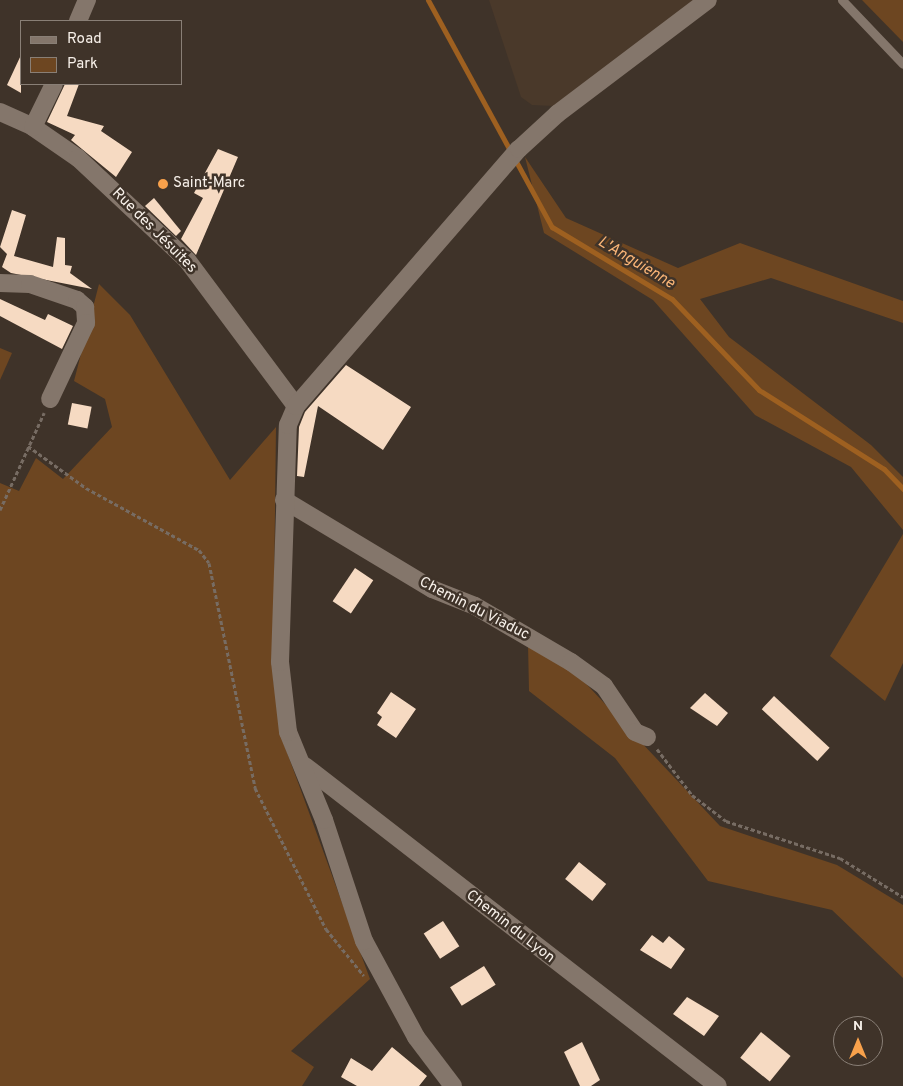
<!DOCTYPE html>
<meta charset="utf-8">
<style>
body{margin:0}
#map{position:relative;width:903px;height:1086px;overflow:hidden;background:#3f3329;font-family:Overpass,sans-serif}
div>[style]{position:absolute}
.built>*{inset:0;background:#4a392a}
.green>*{inset:0;background:#6d4621}
.stream>*{height:5px;margin:-2.5px;padding:0 2.5px;transform-origin:2.5px;border-radius:2.5px;background:#9e6020}
.building>*{inset:0;background:#f6dac2;transform-origin:0 0}
.path>*{height:3px;margin-top:-1.5px;transform-origin:0;background:repeating-linear-gradient(90deg,#776c63 0 4px,transparent 0 6.5px)}
.lane>*{height:9px;margin:-4.5px;padding:0 4.5px;transform-origin:4.5px;border-radius:4.5px;background:#84766b}
.street>*{height:18px;margin:-9px;padding:0 9px;transform-origin:9px;border-radius:9px;background:#84766b}
.dots>*{width:14px;height:14px;translate:-50% -50%;box-sizing:border-box;border:2px solid #3f3329;border-radius:50%}
span{translate:-50% -50%;white-space:nowrap;text-align:center;line-height:1.15;-webkit-text-stroke:5px #3f3329;paint-order:stroke}
.poi-label{font-size:15px;color:#f7f0e9}
.left{translate:0 -50%;text-align:left}
.street-label{font-size:15px;color:#f7f0e9}
.water-label{font-size:16px;color:#fab577;font-style:italic}
.legend{position:absolute;left:20px;top:20px;width:162px;height:65px;box-sizing:border-box;background:#3f3329;border:1px solid #897f76;margin:0;padding:6px 9px;list-style:none;font-size:15px;color:#f7f0e9}
.legend li{display:flex;align-items:center;gap:10px;height:25px}
.legend b{width:25px;border:1px solid #897f76}
.north{position:absolute;left:833px;top:1016px;width:50px;height:50px;box-sizing:border-box;background:#3f3329;border:1px solid #897f76;border-radius:50%;rotate:0deg;font-size:14px;font-weight:700;line-height:20px;text-align:center;color:#f7f0e9}
.north::after{content:'';display:block;margin:auto;width:18px;height:22px;background:#f8a14b;clip-path:polygon(50% 0,100% 100%,50% 72%,0 100%)}
</style>
<div id="map">
<div class="built">
<div style="clip-path:polygon(489px 0,699px 0,553px 106px,532px 105px,521px 97px)"></div>
</div>
<div class="green">
<div style="clip-path:polygon(862px 0,903px 0,903px 42px)"></div>
<div style="clip-path:polygon(525px 157px,566px 218px,678px 268px,740px 243px,903px 301px,903px 323px,771px 278px,700px 299px,729px 337px,871px 445px,903px 477px,903px 530px,851px 467px,755px 415px,653px 300px,544px 233px)"></div>
<div style="clip-path:polygon(99px 284px,130px 315px,230px 480px,276px 427px,273px 677px,281px 736px,370px 979px,291px 1051px,314px 1067px,302px 1086px,0 1086px,0 483px,19px 491px,36px 458px,63px 479px,112px 427px,105px 399px,74px 381px)"></div>
<div style="clip-path:polygon(0 348px,12px 353px,0 380px)"></div>
<div style="clip-path:polygon(903px 534px,903px 663px,885px 701px,830px 656px)"></div>
<div style="clip-path:polygon(528px 644px,575px 672px,720px 826px,837px 865px,903px 905px,903px 978px,832px 910px,708px 881px,615px 758px,529px 691px)"></div>
</div>
<div class="stream">
<div style="left:428px;top:0;width:259px;rotate:61.4deg"></div>
<div style="left:552px;top:227px;width:140px;rotate:31deg"></div>
<div style="left:672px;top:299px;width:126px;rotate:46.3deg"></div>
<div style="left:759px;top:390px;width:148px;rotate:32.3deg"></div>
<div style="left:884px;top:469px;width:28px;rotate:46deg"></div>
</div>
<div class="building">
<div style="clip-path:polygon(21px 55px,21px 93px,7px 85px)"></div>
<div style="clip-path:polygon(65px 84px,79px 84px,67px 116px,104px 126px,101px 131px,132px 152px,116px 177px,71px 140px,75px 135px,47px 122px)"></div>
<div style="clip-path:polygon(218px 149px,238px 157px,196px 255px,181px 239px,203px 198px,194px 193px)"></div>
<div style="clip-path:polygon(154px 198px,181px 231px,176px 236px,145px 206px)"></div>
<div style="clip-path:polygon(12px 210px,26px 215px,14px 256px,53px 267px,57px 237px,65px 238px,65px 265px,72px 266px,70px 273px,92px 289px,11px 273px,2px 267px,7px 254px,0 247px)"></div>
<div style="clip-path:polygon(0 299px,45px 320px,48px 314px,73px 326px,62px 349px,0 316px)"></div>
<div style="clip-path:polygon(346px 365px,411px 407px,383px 450px,318px 406px,304px 477px,297px 476px,299px 427px,305px 412px)"></div>
<div style="left:72px;top:403px;width:20px;height:22px;rotate:11deg"></div>
<div style="left:355px;top:568px;width:22px;height:40px;rotate:34deg"></div>
<div style="clip-path:polygon(391px 692px,416px 709px,396px 738px,377px 725px,382px 717px,377px 713px)"></div>
<div style="clip-path:polygon(705px 693px,728px 713px,717px 726px,690px 708px)"></div>
<div style="left:774px;top:696px;width:76px;height:18px;rotate:43deg"></div>
<div style="left:579px;top:862px;width:35px;height:22px;rotate:39deg"></div>
<div style="left:443px;top:921px;width:30px;height:23px;rotate:57deg"></div>
<div style="clip-path:polygon(652px 935px,663px 943px,669px 936px,685px 949px,671px 969px,640px 950px)"></div>
<div style="left:484px;top:966px;width:22px;height:40px;rotate:58deg"></div>
<div style="clip-path:polygon(687px 997px,719px 1016px,704px 1036px,673px 1014px)"></div>
<div style="left:761px;top:1032px;width:38px;height:33px;rotate:39deg"></div>
<div style="clip-path:polygon(582px 1042px,600px 1080px,591px 1086px,580px 1086px,564px 1052px)"></div>
<div style="clip-path:polygon(392px 1047px,427px 1076px,419px 1086px,357px 1086px,341px 1077px,351px 1058px,372px 1071px)"></div>
</div>
<div class="path">
<div style="left:28px;top:446px;width:72px;rotate:35.9deg"></div>
<div style="left:86px;top:488px;width:129px;rotate:28.8deg"></div>
<div style="left:199px;top:550px;width:16px;rotate:52deg"></div>
<div style="left:209px;top:563px;width:230px;rotate:78.4deg"></div>
<div style="left:255px;top:788px;width:158px;rotate:63.3deg"></div>
<div style="left:326px;top:929px;width:60px;rotate:51deg"></div>
<div style="left:0;top:510px;width:107px;rotate:-65.6deg"></div>
<div style="left:657px;top:749px;width:58px;rotate:52.7deg"></div>
<div style="left:692px;top:795px;width:43px;rotate:37.4deg"></div>
<div style="left:726px;top:821px;width:120px;rotate:18deg"></div>
<div style="left:840px;top:858px;width:74px;rotate:31.8deg"></div>
</div>
<div class="lane">
<div style="left:842px;top:0;width:88px;rotate:46.4deg"></div>
</div>
<div class="street">
<div style="left:78px;top:21px;width:23px;rotate:-67deg"></div>
<div style="left:0;top:112px;width:36px;rotate:24deg"></div>
<div style="left:33px;top:127px;width:55px;rotate:34.6deg"></div>
<div style="left:78px;top:158px;width:149px;rotate:43.1deg"></div>
<div style="left:187px;top:260px;width:182px;rotate:53.3deg"></div>
<div style="left:33px;top:127px;width:48px;rotate:-64deg"></div>
<div style="left:0;top:283px;width:30px;rotate:2deg"></div>
<div style="left:30px;top:284px;width:50px;rotate:18.8deg"></div>
<div style="left:77px;top:300px;width:11px;rotate:41deg"></div>
<div style="left:85px;top:307px;width:16px;rotate:86deg"></div>
<div style="left:86px;top:323px;width:84px;rotate:115.3deg"></div>
<div style="left:284px;top:500px;width:173px;rotate:31deg"></div>
<div style="left:432px;top:589px;width:46px;rotate:21.6deg"></div>
<div style="left:475px;top:606px;width:111px;rotate:30.3deg"></div>
<div style="left:571px;top:662px;width:41px;rotate:36deg"></div>
<div style="left:604px;top:686px;width:55px;rotate:56deg"></div>
<div style="left:635px;top:732px;width:13px;rotate:23deg"></div>
<div style="left:305px;top:766px;width:522px;rotate:37.77deg"></div>
<div style="left:453px;top:1086px;width:61px;rotate:-127.1deg"></div>
<div style="left:416px;top:1037px;width:109px;rotate:-118.4deg"></div>
<div style="left:364px;top:941px;width:127px;rotate:-108.3deg"></div>
<div style="left:324px;top:820px;width:95px;rotate:-112.2deg"></div>
<div style="left:288px;top:732px;width:70px;rotate:-96.5deg"></div>
<div style="left:280px;top:662px;width:237px;rotate:-88.1deg"></div>
<div style="left:288px;top:425px;width:21px;rotate:-67deg"></div>
<div style="left:296px;top:406px;width:340px;rotate:-49.1deg"></div>
<div style="left:519px;top:149px;width:52px;rotate:-42.6deg"></div>
<div style="left:557px;top:114px;width:189px;rotate:-37.1deg"></div>
</div>
<div class="dots">
<div style="left:163px;top:184px;background:#f8a14b"></div>
</div>
<div class="poi-label">
<span class="left" style="left:173px;top:184px">Saint-Marc</span>
</div>
<div class="street-label">
<span style="left:154px;top:231px;rotate:45deg">Rue des Jésuites</span>
<span style="left:474px;top:609px;rotate:27deg">Chemin du Viaduc</span>
<span style="left:510px;top:927px;rotate:38deg">Chemin du Lyon</span>
</div>
<div class="water-label">
<span style="left:636px;top:263px;rotate:31deg">L'Anguienne</span>
</div>
<ul class="legend">
<li><b style="height:6px;background:#84766b"></b>Road</li>
<li><b style="height:14px;background:#6d4621"></b>Park</li>
</ul>
<div class="north">N</div>
</div>
